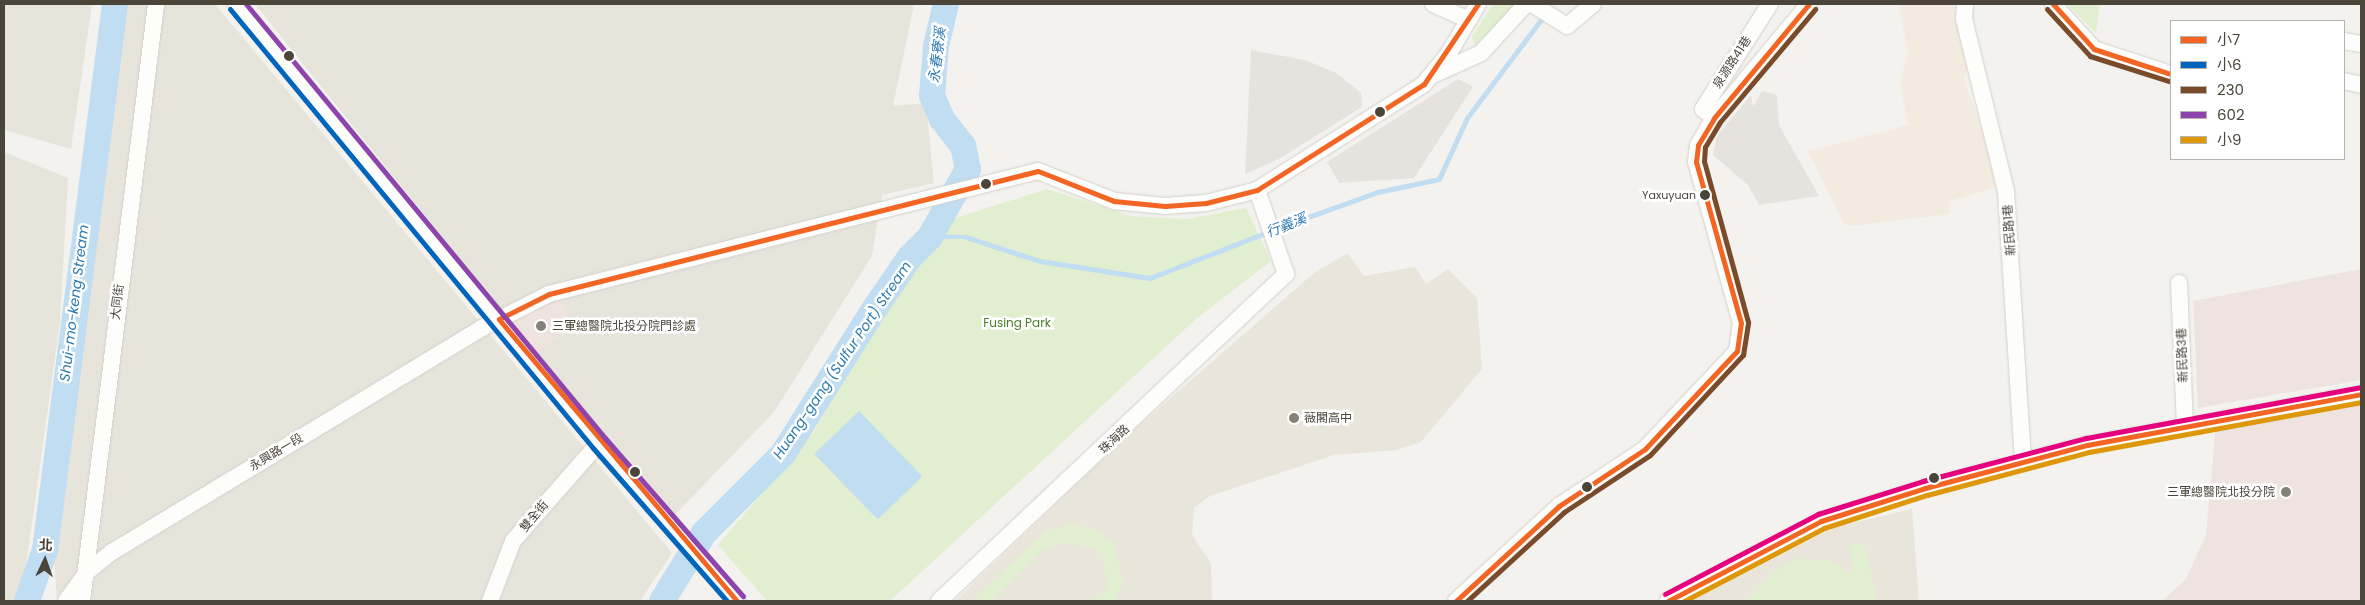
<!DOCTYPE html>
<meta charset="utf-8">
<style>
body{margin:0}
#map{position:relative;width:2365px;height:605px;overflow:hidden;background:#f4f2ee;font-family:Poppins,"Noto Sans TC",sans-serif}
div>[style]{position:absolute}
.residential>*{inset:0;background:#e7e4dc}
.commercial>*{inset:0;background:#f3ebdf}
.education>*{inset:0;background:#eae5da}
.medical>*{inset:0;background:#eee3df}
.green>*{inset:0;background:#e1eecf}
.parking>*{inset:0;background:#e6e3df}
.water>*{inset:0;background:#c0ddf1;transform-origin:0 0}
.stream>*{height:4.5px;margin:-2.25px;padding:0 2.25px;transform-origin:2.25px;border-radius:2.25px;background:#c0ddf1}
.river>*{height:26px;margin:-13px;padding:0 13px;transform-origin:13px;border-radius:13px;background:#c0ddf1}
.roads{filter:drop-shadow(0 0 1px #d2d0cb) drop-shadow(0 0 1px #d2d0cb)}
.minor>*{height:16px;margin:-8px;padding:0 8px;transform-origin:8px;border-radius:8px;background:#fdfdfc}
.bus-1>*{height:5px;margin:-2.5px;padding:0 2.5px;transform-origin:2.5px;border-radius:2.5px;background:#f26522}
.bus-2>*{height:5px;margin:-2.5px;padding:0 2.5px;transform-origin:2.5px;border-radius:2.5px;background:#0065bd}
.bus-3>*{height:5px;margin:-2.5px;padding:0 2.5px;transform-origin:2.5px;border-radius:2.5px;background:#7a4b2a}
.bus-4>*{height:5px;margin:-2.5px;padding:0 2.5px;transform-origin:2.5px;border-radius:2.5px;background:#8e44ad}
.bus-5>*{height:5px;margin:-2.5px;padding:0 2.5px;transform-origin:2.5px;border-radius:2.5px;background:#dd9709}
.bus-6>*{height:5px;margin:-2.5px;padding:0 2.5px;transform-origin:2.5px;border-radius:2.5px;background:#e5007d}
.dots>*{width:14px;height:14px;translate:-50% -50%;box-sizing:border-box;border:2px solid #fff;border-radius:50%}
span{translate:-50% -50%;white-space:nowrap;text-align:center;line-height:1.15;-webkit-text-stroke:5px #fff;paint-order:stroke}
.bus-label{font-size:11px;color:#4b4439}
.right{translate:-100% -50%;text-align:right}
.street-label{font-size:12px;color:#4b4439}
.park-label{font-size:12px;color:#4a7f2a}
.poi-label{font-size:12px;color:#4b4439}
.left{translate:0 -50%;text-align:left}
.water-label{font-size:14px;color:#2e7ab2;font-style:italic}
.frame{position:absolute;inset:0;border:5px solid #4b4439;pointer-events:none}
.legend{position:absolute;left:2170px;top:20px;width:175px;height:140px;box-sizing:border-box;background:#fff;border:1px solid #b7b4b0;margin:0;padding:6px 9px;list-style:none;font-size:15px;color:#4b4439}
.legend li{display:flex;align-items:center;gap:10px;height:25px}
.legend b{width:25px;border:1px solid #b7b4b0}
.north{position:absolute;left:20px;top:535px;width:50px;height:50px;-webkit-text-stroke:4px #fff;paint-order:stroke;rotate:3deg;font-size:14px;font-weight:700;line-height:20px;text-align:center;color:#4b4439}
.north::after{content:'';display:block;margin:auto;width:18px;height:22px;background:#4b4439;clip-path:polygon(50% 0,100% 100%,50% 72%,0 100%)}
</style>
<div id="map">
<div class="residential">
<div style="clip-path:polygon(4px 4px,92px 4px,71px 149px,4px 130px)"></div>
<div style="clip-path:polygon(109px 4px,215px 4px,672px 553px,640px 601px,57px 601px,54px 558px)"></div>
<div style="clip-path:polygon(255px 4px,914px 4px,893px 106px,926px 103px,934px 183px,882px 195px,872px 256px,774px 412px,669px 521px,535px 354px,537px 307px,511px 323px)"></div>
<div style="clip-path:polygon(4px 152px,68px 178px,60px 322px,21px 601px,4px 601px)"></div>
</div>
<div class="commercial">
<div style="clip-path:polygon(1899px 4px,1955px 4px,1967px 70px,1964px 78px,2001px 186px,1950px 201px,1950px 214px,1851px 226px,1843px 222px,1808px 151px,1908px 125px,1900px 81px,1908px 52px)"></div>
</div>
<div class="education">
<div style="clip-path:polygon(1348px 253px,1364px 276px,1415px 267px,1426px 284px,1448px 269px,1477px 298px,1482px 369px,1421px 442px,1397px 450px,1334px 455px,1210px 496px,1194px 508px,1192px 535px,1211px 563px,1212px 601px,955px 601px,1119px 443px,1314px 273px)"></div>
<div style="clip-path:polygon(1912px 509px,1919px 601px,1690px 601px,1835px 527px)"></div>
</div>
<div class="medical">
<div style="clip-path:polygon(2361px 269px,2361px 380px,2198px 408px,2193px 301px)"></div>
<div style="clip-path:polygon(564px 298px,570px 329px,535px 354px,511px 323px)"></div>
<div style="clip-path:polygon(2361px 402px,2361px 601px,2162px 601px,2186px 579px,2206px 535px,2216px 425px)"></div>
</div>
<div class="green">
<div style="clip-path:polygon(1493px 4px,1520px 4px,1475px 46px,1472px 37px)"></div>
<div style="clip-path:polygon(2067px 4px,2100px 4px,2096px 33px)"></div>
<div style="clip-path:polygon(1047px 189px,1131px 216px,1187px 219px,1246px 208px,1271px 261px,1196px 319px,890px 601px,767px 601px,718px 545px,813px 433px,936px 224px)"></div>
<div style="clip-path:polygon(1073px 524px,1096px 529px,1113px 543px,1122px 575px,1122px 588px,1113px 601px,1092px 601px,1107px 588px,1103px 556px,1094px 548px,1070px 543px,1044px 549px,992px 601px,972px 601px,1047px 530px)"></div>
<div style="clip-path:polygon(1864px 542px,1878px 601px,1746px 601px,1773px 573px,1794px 559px,1829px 560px,1854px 576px,1849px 545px)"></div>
</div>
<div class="parking">
<div style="clip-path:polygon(1251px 50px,1305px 60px,1336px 73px,1361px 93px,1362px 107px,1279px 159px,1245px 174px)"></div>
<div style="clip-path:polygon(1458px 79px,1473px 87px,1414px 178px,1339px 183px,1327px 162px)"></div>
<div style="clip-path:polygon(1762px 91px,1777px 95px,1779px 125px,1819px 196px,1759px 205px,1748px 185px,1713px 155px,1717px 136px,1751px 95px,1753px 107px)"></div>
</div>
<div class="water">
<div style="left:859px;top:411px;width:91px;height:62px;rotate:46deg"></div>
</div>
<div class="stream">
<div style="left:1275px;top:229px;width:109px;rotate:-19.8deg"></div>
<div style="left:1378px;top:192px;width:62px;rotate:-12deg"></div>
<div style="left:1439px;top:179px;width:67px;rotate:-65.3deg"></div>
<div style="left:1467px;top:118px;width:128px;rotate:-53deg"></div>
<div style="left:930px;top:237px;width:36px"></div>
<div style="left:966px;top:237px;width:78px;rotate:18deg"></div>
<div style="left:1040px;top:261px;width:111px;rotate:8.8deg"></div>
<div style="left:1150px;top:278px;width:127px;rotate:-21.3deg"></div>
</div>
<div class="river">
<div style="left:27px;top:601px;width:54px;rotate:-70.6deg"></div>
<div style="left:45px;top:550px;width:550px;rotate:-82.69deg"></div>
<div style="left:662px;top:601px;width:80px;rotate:-58.3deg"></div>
<div style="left:704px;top:533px;width:112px;rotate:-45deg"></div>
<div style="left:783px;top:454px;width:173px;rotate:-57.8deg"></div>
<div style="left:875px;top:308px;width:62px;rotate:-55.5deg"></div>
<div style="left:910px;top:257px;width:28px;rotate:-45deg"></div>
<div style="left:930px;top:237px;width:78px;rotate:-60.8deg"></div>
<div style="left:968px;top:169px;width:24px;rotate:-102deg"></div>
<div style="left:963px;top:146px;width:34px;rotate:-128deg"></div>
<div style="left:942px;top:119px;width:25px;rotate:-113deg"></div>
<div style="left:932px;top:96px;width:50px;rotate:-85.4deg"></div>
<div style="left:936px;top:46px;width:43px;rotate:-76.6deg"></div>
</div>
<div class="roads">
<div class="minor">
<div style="left:236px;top:4px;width:570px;rotate:50.41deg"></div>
<div style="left:599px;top:443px;width:210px;rotate:48.9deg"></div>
<div style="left:1433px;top:4px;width:39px;rotate:24deg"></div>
<div style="left:1532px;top:4px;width:41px;rotate:32.2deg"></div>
<div style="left:1567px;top:26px;width:34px;rotate:-40deg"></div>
<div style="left:1965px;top:4px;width:15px;rotate:94deg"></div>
<div style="left:1964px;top:19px;width:177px;rotate:76.3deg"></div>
<div style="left:2006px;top:191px;width:272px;rotate:86.4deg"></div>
<div style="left:2053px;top:4px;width:61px;rotate:47.7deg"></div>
<div style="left:2094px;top:49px;width:81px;rotate:18deg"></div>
<div style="left:2344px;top:41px;width:17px;rotate:10deg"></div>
<div style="left:1435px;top:74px;width:51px;rotate:-24.5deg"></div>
<div style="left:1481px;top:53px;width:67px;rotate:-47.4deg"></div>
<div style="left:2344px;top:81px;width:17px;rotate:13deg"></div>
<div style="left:1714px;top:118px;width:14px;rotate:-141deg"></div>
<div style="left:1703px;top:109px;width:125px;rotate:-57.5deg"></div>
<div style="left:2179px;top:283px;width:144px;rotate:87.6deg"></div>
<div style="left:66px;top:601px;width:36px;rotate:-54deg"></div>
<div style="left:87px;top:572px;width:32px;rotate:-39deg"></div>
<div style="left:112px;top:552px;width:433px;rotate:-31.2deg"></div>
<div style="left:482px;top:328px;width:75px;rotate:-26.9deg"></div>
<div style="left:549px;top:294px;width:504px;rotate:-14.12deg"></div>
<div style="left:1038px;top:171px;width:82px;rotate:21.5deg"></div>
<div style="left:1114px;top:201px;width:51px;rotate:5.6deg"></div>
<div style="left:1165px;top:206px;width:41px;rotate:-4.2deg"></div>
<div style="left:1206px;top:203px;width:53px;rotate:-14.3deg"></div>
<div style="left:1257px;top:190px;width:198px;rotate:-32.4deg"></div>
<div style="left:1424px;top:84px;width:40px;rotate:-51deg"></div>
<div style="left:1449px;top:53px;width:57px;rotate:-59.4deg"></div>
<div style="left:82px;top:601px;width:602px;rotate:-82.93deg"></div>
<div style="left:490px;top:601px;width:64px;rotate:-69deg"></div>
<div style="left:513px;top:541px;width:130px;rotate:-48.7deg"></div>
<div style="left:939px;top:601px;width:477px;rotate:-43.3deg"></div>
<div style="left:1286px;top:274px;width:89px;rotate:-109deg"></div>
<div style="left:1456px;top:601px;width:140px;rotate:-42.7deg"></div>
<div style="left:1559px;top:506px;width:103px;rotate:-33.5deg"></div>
<div style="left:1645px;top:449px;width:134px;rotate:-46.8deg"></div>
<div style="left:1737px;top:351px;width:28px;rotate:-82deg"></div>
<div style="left:1741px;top:323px;width:167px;rotate:-105.6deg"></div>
<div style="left:1696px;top:162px;width:17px;rotate:-83deg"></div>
<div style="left:1698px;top:145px;width:31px;rotate:-59deg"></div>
<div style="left:1714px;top:118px;width:148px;rotate:-50.2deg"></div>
<div style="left:1668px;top:601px;width:173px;rotate:-27.6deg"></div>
<div style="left:1821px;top:521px;width:109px;rotate:-17.6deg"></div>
<div style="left:1925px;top:488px;width:168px;rotate:-14.9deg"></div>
<div style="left:2087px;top:445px;width:279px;rotate:-10.5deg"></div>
</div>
</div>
<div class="bus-1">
<div style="left:2053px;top:4px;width:61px;rotate:47.7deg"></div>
<div style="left:2094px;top:49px;width:81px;rotate:18deg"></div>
<div style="left:737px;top:601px;width:369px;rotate:-130.2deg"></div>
<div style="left:499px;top:319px;width:56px;rotate:-26.6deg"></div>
<div style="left:549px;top:294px;width:504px;rotate:-14.12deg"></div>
<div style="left:1038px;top:171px;width:82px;rotate:21.5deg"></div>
<div style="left:1114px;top:201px;width:51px;rotate:5.6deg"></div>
<div style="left:1165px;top:206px;width:41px;rotate:-4.2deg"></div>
<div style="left:1206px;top:203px;width:53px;rotate:-14.3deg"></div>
<div style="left:1257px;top:190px;width:198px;rotate:-32.4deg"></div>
<div style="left:1424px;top:84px;width:97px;rotate:-56deg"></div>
<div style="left:1456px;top:601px;width:140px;rotate:-42.7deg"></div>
<div style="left:1559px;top:506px;width:103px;rotate:-33.5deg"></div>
<div style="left:1645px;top:449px;width:134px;rotate:-46.8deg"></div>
<div style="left:1737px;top:351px;width:28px;rotate:-82deg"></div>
<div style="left:1741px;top:323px;width:167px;rotate:-105.6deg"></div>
<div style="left:1696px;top:162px;width:17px;rotate:-83deg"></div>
<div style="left:1698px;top:145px;width:31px;rotate:-59deg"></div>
<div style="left:1714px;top:118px;width:148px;rotate:-50.2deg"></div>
<div style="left:1668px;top:601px;width:173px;rotate:-27.6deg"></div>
<div style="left:1821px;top:521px;width:109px;rotate:-17.6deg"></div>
<div style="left:1925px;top:488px;width:168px;rotate:-14.9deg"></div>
<div style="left:2087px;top:445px;width:279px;rotate:-10.5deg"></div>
</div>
<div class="bus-2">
<div style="left:230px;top:9px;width:570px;rotate:50.41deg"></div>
<div style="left:593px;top:448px;width:203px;rotate:48.8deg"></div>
</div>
<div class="bus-3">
<div style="left:2047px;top:9px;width:64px;rotate:47.5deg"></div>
<div style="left:2090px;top:56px;width:83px;rotate:17.6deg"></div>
<div style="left:1467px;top:601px;width:132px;rotate:-42.5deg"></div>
<div style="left:1564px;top:512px;width:103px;rotate:-33.5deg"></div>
<div style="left:1650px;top:455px;width:137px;rotate:-47.1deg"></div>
<div style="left:1743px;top:355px;width:33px;rotate:-81deg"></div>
<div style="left:1748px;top:322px;width:167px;rotate:-105.3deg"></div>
<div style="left:1704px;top:161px;width:14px;rotate:-86deg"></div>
<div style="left:1705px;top:147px;width:29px;rotate:-59deg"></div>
<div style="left:1720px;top:122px;width:148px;rotate:-49.9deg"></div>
</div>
<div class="bus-4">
<div style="left:246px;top:4px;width:563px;rotate:50.4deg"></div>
<div style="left:605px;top:438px;width:210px;rotate:48.9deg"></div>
</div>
<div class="bus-5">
<div style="left:1684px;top:601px;width:158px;rotate:-27.5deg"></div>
<div style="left:1824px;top:528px;width:108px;rotate:-17.8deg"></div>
<div style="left:1927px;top:495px;width:168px;rotate:-14.9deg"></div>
<div style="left:2089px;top:452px;width:277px;rotate:-10.4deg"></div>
</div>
<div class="bus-6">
<div style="left:1665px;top:594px;width:173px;rotate:-27.6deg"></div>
<div style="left:1818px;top:514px;width:110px;rotate:-17.4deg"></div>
<div style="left:1923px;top:481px;width:169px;rotate:-14.8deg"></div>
<div style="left:2086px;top:438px;width:279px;rotate:-10.5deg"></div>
</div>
<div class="dots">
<div style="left:289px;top:56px;background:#4b4439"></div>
<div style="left:1380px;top:112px;background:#4b4439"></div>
<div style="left:986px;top:184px;background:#4b4439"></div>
<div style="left:1705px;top:195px;background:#4b4439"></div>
<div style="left:541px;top:326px;background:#868178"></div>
<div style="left:1294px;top:418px;background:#868178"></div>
<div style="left:635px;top:472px;background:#4b4439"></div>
<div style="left:1934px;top:478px;background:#4b4439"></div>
<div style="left:1587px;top:487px;background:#4b4439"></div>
<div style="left:2286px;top:492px;background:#868178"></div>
</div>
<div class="bus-label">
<span class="right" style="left:1696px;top:195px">Yaxuyuan</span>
</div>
<div class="street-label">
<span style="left:1732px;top:62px;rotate:-57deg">泉源路41巷</span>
<span style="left:2009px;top:230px;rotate:-94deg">新民路1巷</span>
<span style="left:117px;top:302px;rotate:-83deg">大同街</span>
<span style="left:2182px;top:355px;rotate:-92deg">新民路3巷</span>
<span style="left:1114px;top:439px;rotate:-43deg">珠海路</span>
<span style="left:276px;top:452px;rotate:-31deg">永興路一段</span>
<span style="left:534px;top:516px;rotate:-50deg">雙全街</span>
</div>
<div class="park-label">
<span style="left:1017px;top:323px">Fusing Park</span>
</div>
<div class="poi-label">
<span class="left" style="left:552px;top:326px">三軍總醫院北投分院門診處</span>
<span class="left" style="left:1304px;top:418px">薇閣高中</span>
<span class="right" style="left:2275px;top:492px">三軍總醫院北投分院</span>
</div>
<div class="water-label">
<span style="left:937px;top:55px;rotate:-83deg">永春寮溪</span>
<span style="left:1286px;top:225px;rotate:-21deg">行義溪</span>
<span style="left:74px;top:303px;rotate:-83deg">Shui-mo-keng Stream</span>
<span style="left:842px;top:360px;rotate:-56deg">Huang-gang (Sulfur Port) Stream</span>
</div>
<div class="frame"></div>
<ul class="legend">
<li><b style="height:6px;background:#f26522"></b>小7</li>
<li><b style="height:6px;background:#0065bd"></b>小6</li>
<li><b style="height:6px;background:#7a4b2a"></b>230</li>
<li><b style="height:6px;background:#8e44ad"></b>602</li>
<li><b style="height:6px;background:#dd9709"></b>小9</li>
</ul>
<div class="north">北</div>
</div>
